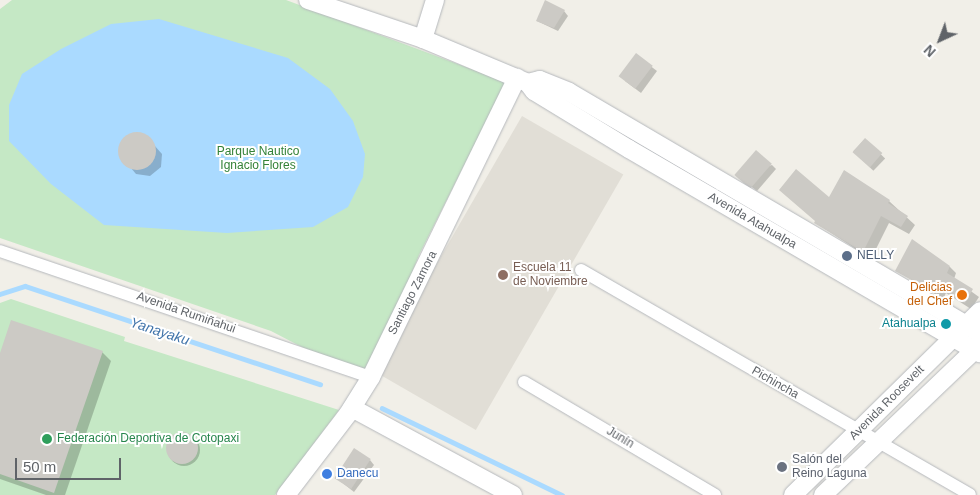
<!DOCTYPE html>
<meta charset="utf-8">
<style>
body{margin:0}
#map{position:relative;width:980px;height:495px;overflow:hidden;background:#f1efe8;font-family:Helvetica,sans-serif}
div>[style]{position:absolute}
.education>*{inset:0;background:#e1ded6;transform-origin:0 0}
.green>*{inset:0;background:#c5e8c5}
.water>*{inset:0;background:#aadaff}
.shadow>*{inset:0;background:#0003;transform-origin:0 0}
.round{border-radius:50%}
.stream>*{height:4.5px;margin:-2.25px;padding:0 2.25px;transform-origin:2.25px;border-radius:2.25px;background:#aadaff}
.building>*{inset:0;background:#cccac5;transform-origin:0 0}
.roads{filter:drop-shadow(0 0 1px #b5b8bc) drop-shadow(0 0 1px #b5b8bc)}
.street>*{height:12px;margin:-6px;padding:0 6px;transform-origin:6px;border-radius:6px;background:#fff}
.secondary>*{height:18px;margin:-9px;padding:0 9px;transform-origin:9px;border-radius:9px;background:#fff}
.dots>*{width:14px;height:14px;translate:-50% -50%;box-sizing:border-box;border:2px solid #fff;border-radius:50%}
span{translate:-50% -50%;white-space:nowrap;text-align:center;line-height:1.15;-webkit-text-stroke:4px #fff;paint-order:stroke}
.park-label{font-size:12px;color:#348238}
.street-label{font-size:12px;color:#5f6368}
.service-label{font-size:12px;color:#4e5e75}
.left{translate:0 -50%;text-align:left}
.education-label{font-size:12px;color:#785e54}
.food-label{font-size:12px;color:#c56008}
.right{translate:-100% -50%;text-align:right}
.culture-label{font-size:12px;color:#0d838f}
.leisure-label{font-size:12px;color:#27864d}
.worship-label{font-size:12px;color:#5b616d}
.shop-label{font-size:12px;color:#366cbe}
.water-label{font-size:14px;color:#4174aa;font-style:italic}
.north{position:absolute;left:915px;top:15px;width:50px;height:50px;-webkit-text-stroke:4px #fff;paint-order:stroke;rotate:223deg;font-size:14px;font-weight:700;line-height:20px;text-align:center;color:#5f6368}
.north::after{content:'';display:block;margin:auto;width:18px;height:22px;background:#5f6368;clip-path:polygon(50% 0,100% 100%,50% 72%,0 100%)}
.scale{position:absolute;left:15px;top:458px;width:106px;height:22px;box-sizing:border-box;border:2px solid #5f6368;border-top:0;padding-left:6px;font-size:15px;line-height:18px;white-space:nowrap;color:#5f6368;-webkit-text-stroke:4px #fff;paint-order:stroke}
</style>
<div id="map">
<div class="education">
<div style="left:522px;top:116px;width:117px;height:295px;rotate:30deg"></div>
</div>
<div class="green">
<div style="clip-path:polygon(12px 0,286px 0,506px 82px,419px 255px,369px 382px,271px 331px,0 238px,0 9px)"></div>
<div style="clip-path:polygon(11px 299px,125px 337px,124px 341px,339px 410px,275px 495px,0 495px,0 303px)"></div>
</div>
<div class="water">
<div style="clip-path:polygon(159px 19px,288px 58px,330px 89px,353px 121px,365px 154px,363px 177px,348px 207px,313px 227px,227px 233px,104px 225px,51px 184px,9px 141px,9px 105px,22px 74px,61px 49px,111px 24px)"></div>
</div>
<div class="shadow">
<div style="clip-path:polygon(564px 11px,568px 16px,558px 31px,537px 21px)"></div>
<div style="clip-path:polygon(636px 55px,657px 71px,641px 93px,625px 81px)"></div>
<div style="clip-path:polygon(133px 134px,146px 136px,162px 154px,161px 167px,150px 176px,136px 174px,120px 155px,122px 142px)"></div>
<div style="left:865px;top:139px;width:28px;height:17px;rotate:44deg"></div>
<div style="clip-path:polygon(772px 165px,776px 169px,757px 191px,736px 175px)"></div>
<div style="clip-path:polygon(829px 199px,889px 201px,915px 225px,909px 234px,889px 223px,871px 259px,816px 223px)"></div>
<div style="clip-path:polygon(950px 267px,956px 273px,954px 279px,979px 297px,971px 309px,946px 293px,943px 299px,896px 270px)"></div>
<div style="clip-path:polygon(102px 352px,111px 361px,65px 495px,46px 495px,0 479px,0 357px)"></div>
<div class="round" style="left:168px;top:434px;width:32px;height:32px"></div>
<div style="clip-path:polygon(370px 460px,374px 465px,354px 492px,335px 477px)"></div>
</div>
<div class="stream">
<div style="left:0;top:294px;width:26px;rotate:-18deg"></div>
<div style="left:25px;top:286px;width:311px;rotate:18.4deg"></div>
<div style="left:382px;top:408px;width:200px;rotate:25.8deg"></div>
</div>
<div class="building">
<div style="clip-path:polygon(545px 0,565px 10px,554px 28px,536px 21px)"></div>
<div style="left:636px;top:53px;width:21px;height:29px;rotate:37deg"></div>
<div class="round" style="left:118px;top:132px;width:38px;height:38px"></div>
<div style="left:865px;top:138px;width:23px;height:19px;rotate:41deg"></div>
<div style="left:756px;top:150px;width:21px;height:33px;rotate:41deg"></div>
<div style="clip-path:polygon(796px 169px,829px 197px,844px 170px,890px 200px,888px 203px,908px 216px,901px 227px,881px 216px,863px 252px,814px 223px,815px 221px,779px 190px)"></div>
<div style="clip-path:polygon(912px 239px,950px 266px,947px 273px,973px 289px,965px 303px,940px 288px,937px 294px,895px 271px)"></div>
<div style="clip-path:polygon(11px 320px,103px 351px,54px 493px,0 474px,0 353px)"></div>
<div class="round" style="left:166px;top:432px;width:32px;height:32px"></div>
<div style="left:354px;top:448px;width:20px;height:36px;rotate:33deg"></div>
</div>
<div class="roads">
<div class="street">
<div style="left:0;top:251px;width:392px;rotate:18.8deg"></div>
<div style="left:581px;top:270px;width:449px;rotate:30deg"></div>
<div style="left:524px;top:382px;width:222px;rotate:30.6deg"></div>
</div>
<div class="secondary">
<div style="left:308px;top:0;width:121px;rotate:18.7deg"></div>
<div style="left:423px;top:39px;width:114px;rotate:22.7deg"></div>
<div style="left:528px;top:83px;width:10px;rotate:53deg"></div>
<div style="left:534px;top:91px;width:111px;rotate:31.4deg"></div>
<div style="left:629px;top:149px;width:406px;rotate:30.2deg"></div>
<div style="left:423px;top:39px;width:41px;rotate:-72.9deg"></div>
<div style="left:528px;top:83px;width:12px;rotate:-14deg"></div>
<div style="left:540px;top:80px;width:31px;rotate:22deg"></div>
<div style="left:569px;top:92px;width:476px;rotate:30.4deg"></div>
<div style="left:352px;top:408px;width:183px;rotate:28.4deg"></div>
<div style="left:286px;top:495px;width:102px;rotate:-52.6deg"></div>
<div style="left:348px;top:414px;width:44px;rotate:-58.1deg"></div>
<div style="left:371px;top:377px;width:333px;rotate:-64deg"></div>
<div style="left:793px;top:495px;width:262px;rotate:-44.5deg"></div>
<div style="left:823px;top:495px;width:217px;rotate:-43.7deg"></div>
</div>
</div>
<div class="dots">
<div style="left:847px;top:256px;background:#5c6f8a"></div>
<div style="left:503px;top:275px;background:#8d6e63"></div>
<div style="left:962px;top:295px;background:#e8710a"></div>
<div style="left:946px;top:324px;background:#0f9aa8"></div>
<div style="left:47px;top:439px;background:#2e9e5b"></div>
<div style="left:782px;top:467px;background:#6b7280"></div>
<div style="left:327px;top:474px;background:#3f7fe0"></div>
</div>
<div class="park-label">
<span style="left:258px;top:159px">Parque Nautico<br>Ignacio Flores</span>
</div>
<div class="street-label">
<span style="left:752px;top:221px;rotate:30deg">Avenida Atahualpa</span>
<span style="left:413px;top:293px;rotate:-63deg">Santiago Zamora</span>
<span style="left:186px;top:313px;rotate:19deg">Avenida Rumiñahui</span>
<span style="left:775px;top:383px;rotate:30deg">Pichincha</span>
<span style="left:887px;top:403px;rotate:-45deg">Avenida Roosevelt</span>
<span style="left:620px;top:438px;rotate:31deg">Junín</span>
</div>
<div class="service-label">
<span class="left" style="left:857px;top:256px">NELLY</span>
</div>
<div class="education-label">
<span class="left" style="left:513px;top:275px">Escuela 11<br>de Noviembre</span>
</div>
<div class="food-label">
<span class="right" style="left:952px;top:295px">Delicias<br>del Chef</span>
</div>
<div class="culture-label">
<span class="right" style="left:936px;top:324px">Atahualpa</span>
</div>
<div class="leisure-label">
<span class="left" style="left:57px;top:439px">Federación Deportiva de Cotopaxi</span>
</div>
<div class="worship-label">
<span class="left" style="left:792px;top:467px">Salón del<br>Reino Laguna</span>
</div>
<div class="shop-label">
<span class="left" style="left:337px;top:474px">Danecu</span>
</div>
<div class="water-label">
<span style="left:160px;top:331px;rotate:18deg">Yanayaku</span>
</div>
<div class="north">N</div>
<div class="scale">50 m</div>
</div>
